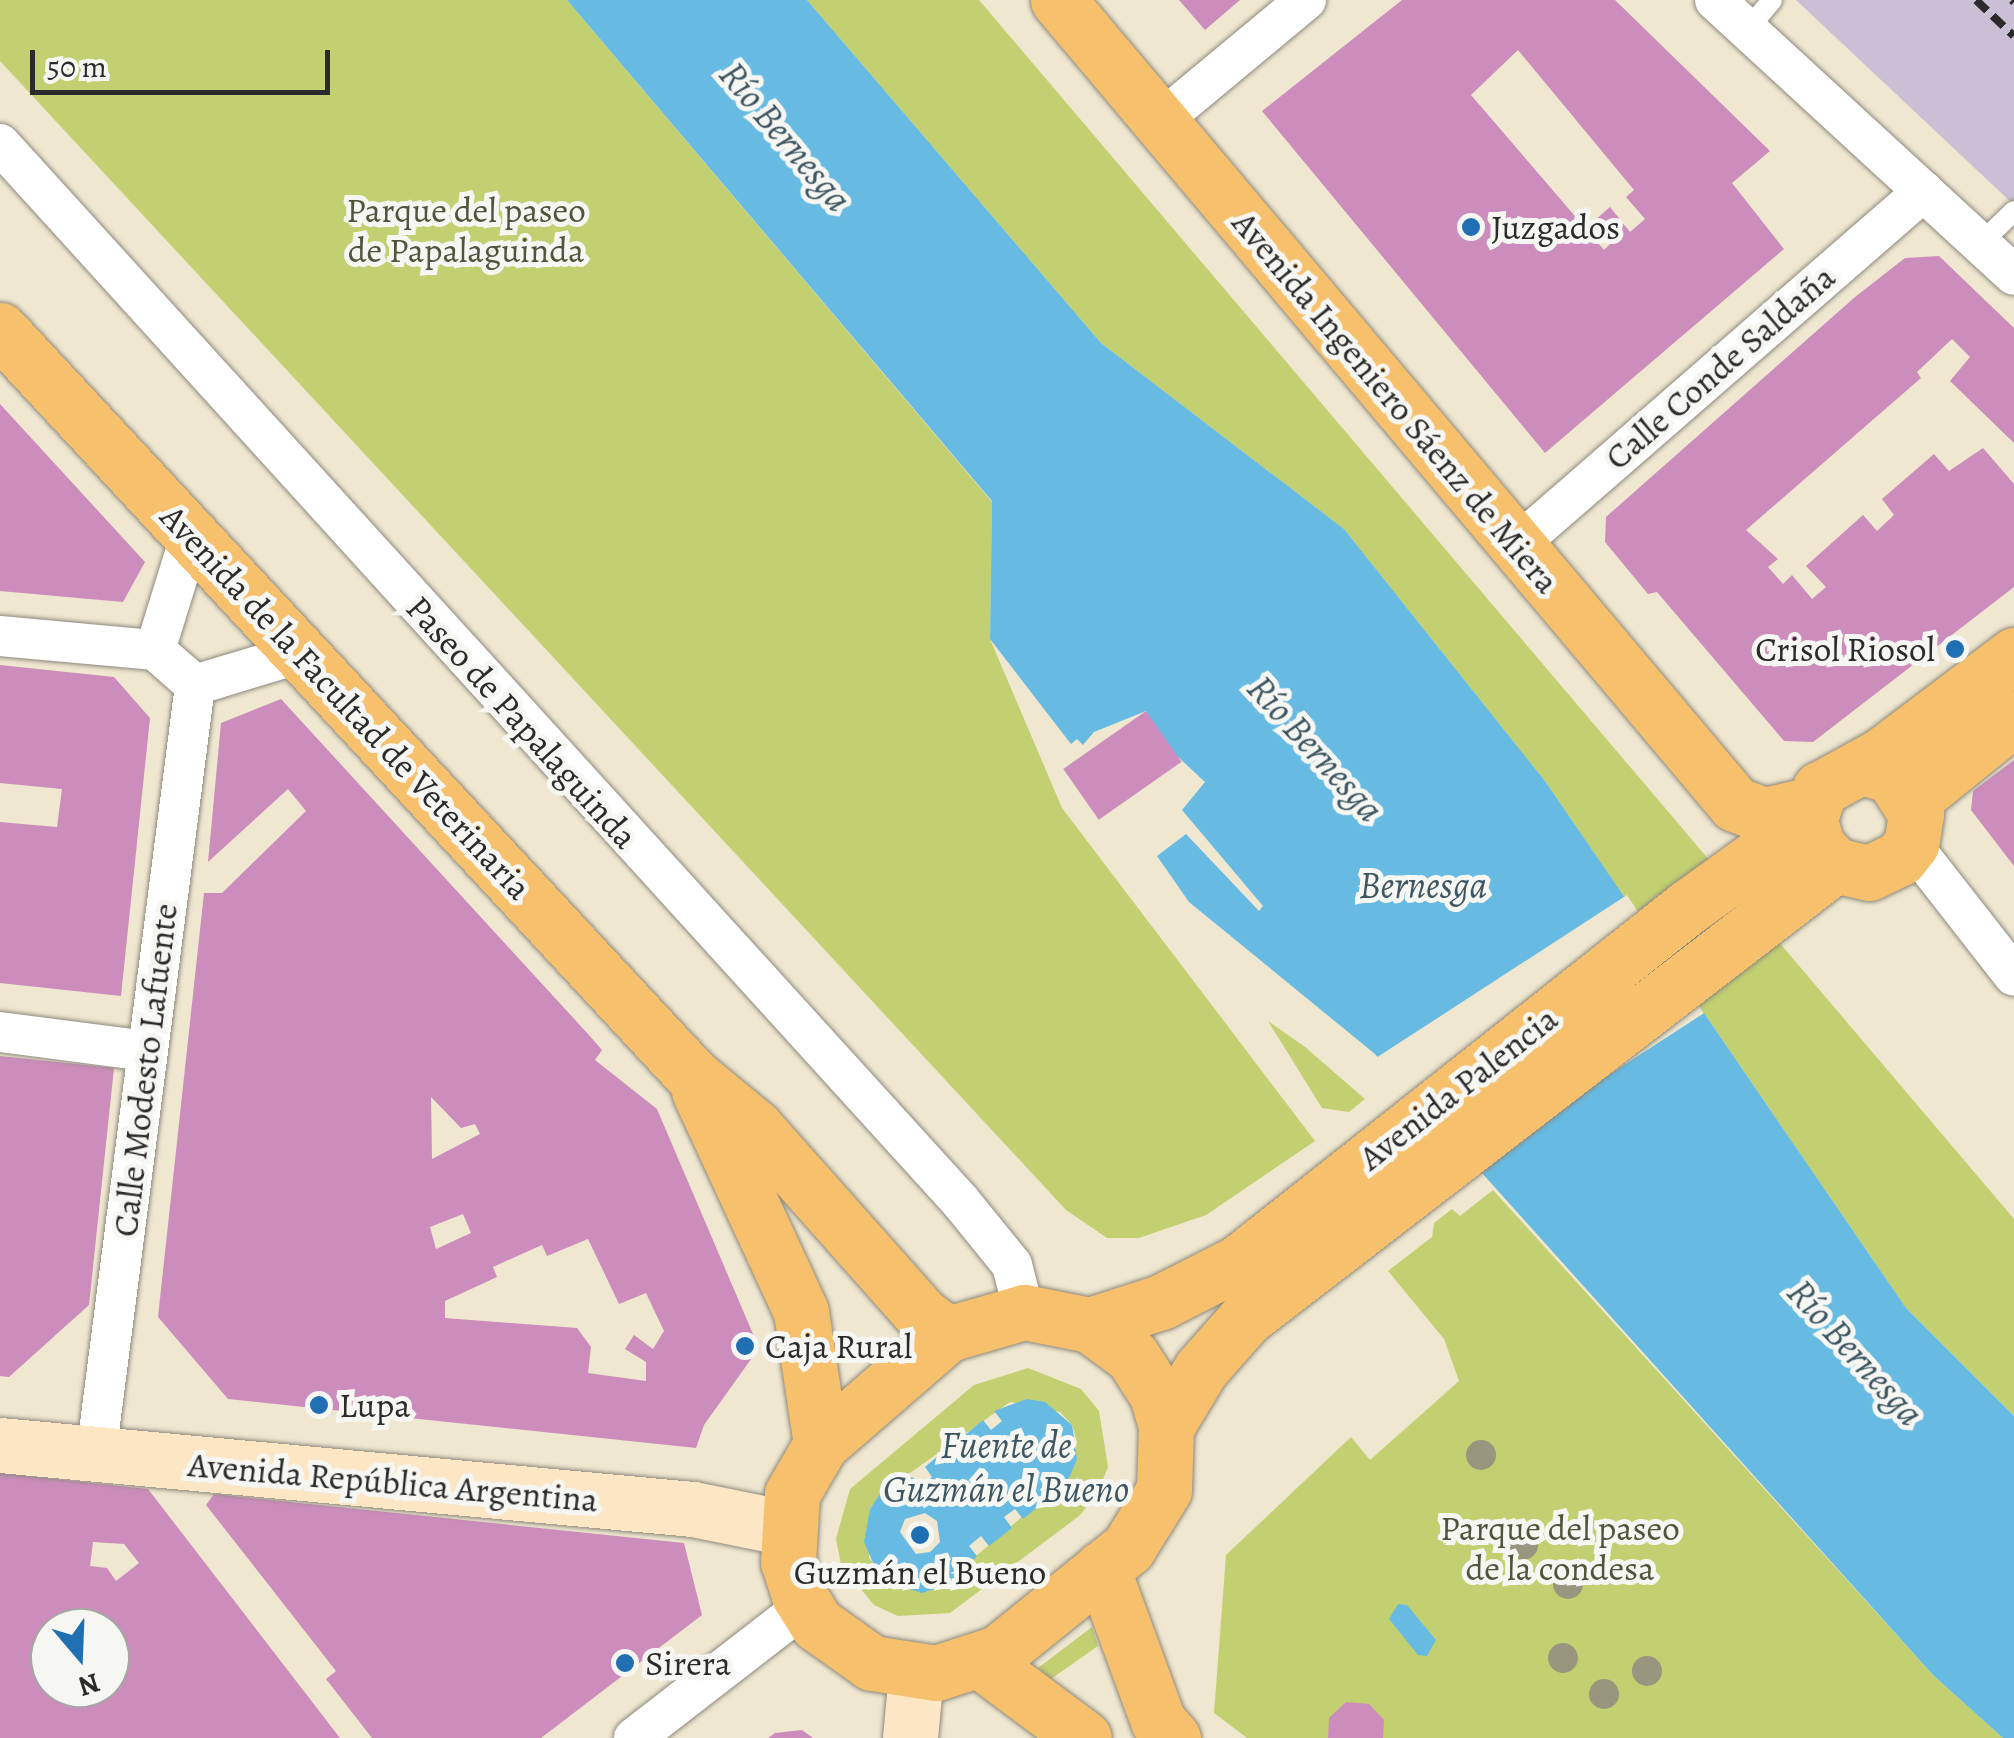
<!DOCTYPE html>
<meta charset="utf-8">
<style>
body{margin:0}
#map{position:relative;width:2014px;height:1738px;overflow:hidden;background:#efe7d0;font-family:Alegreya,serif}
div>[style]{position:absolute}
.industrial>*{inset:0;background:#cbbfd5}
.green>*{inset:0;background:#c2d071}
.water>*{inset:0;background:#67bbe3}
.pier>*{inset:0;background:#efe7d0;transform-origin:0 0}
.building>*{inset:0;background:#cc8dbc;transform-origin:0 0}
.roads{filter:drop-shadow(0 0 2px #8d897e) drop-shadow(0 0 2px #8d897e)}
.lane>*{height:20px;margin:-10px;padding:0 10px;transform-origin:10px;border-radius:10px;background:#fff}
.street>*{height:40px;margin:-20px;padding:0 20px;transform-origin:20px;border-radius:20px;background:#fff}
.secondary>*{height:55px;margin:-27.5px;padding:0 27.5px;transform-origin:27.5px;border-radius:27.5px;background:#fce6c4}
.primary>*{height:55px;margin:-27.5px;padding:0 27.5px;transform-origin:27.5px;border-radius:27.5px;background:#f7c06c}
.rail>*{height:8px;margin-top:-4px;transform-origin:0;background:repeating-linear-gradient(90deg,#2b2b2b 0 15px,transparent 0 23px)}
.trees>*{width:30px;height:30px;margin:-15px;border-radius:50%;background:#98967f}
.dots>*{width:28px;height:28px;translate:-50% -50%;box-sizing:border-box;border:5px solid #f6f6f2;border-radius:50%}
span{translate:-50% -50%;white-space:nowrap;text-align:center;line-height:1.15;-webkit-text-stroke:10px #f6f6f2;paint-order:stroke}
.park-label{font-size:35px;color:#51543c}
.poi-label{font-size:35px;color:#2b2b2b}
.left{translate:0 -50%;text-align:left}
.right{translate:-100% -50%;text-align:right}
.street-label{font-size:35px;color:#2b2b2b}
.water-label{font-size:38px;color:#3d5662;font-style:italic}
.north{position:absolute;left:30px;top:1608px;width:100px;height:100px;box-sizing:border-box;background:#f6f6f2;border:2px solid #a5a5a2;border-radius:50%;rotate:161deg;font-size:28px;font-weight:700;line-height:40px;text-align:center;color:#2b2b2b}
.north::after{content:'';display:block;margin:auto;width:35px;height:45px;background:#1f6fb2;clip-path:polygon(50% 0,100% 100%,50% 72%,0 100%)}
.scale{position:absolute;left:30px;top:50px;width:300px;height:45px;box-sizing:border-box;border:5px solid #2b2b2b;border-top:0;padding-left:12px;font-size:30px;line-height:35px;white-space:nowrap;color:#2b2b2b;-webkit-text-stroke:8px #f6f6f2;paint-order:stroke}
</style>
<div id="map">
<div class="industrial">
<div style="clip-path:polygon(1796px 0,2014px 0,2014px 205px)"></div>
</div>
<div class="green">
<div style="clip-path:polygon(0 0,567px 0,992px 502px,990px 639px,1062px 808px,1315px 1141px,1206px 1215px,1139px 1238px,1107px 1238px,1066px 1210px,0 61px)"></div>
<div style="clip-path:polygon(807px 0,979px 0,2014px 1219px,2014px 1416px,1906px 1308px,1545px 781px,1344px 529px,1101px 343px)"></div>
<div style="clip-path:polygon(1268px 1021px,1305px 1047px,1365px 1099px,1349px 1112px,1322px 1108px)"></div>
<div style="clip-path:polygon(1493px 1190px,1933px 1675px,2003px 1738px,1247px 1738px,1214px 1713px,1226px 1555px,1351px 1437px,1370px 1460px,1459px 1381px,1444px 1339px,1388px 1271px,1432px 1237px,1434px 1223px,1452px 1209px,1460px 1216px)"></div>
<div style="clip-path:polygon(evenodd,1028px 1368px,1081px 1389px,1099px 1411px,1108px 1467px,1097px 1494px,1079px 1516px,950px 1613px,898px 1616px,874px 1605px,841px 1565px,836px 1539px,850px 1489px,974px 1385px,1028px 1368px,1010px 1402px,1060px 1412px,1072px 1425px,1077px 1442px,1070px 1476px,976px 1556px,967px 1571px,891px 1583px,869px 1558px,870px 1509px,879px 1495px,1010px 1402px)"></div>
<div style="clip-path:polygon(1092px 1627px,1098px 1646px,1051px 1679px,1038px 1668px)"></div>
</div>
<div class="water">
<div style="clip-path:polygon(567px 0,807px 0,1101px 343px,1344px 529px,1545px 781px,1906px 1308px,2014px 1416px,2014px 1738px,2003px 1738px,1933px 1675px,1375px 1054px,1189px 902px,1157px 856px,1186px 834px,1259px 911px,1263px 906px,1182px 810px,1205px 782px,1162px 742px,1146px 711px,1094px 732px,1083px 745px,1077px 739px,1071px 744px,990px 639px,992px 501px)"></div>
<div style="clip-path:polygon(evenodd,1027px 1399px,1045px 1402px,1072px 1425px,1077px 1459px,1070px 1476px,1059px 1490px,1051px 1480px,1040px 1489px,1048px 1499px,1023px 1519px,1015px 1509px,1004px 1517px,1012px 1528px,989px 1546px,981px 1536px,969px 1546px,977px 1556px,955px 1582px,922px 1593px,891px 1583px,877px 1572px,864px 1542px,870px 1509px,879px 1495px,912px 1477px,921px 1486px,932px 1477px,925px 1467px,947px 1448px,956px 1458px,966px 1450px,959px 1440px,983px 1420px,991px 1430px,1002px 1421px,994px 1411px,1027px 1399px,925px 1513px,937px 1521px,940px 1542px,930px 1552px,916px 1554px,900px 1532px,905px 1519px,925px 1513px)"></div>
<div style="clip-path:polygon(1398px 1604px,1407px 1605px,1436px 1640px,1427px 1656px,1418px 1655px,1389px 1619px)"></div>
</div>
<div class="pier">
<div style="left:1627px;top:895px;width:141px;height:299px;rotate:57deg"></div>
</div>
<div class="building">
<div style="clip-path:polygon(1179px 0,1240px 0,1205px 30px)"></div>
<div style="clip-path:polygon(evenodd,1402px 0,1615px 0,1770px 151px,1732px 183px,1784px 249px,1545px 453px,1262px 111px,1402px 0,1518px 50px,1634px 190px,1626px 197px,1645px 219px,1630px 232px,1610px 207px,1594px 221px,1612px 242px,1604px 250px,1471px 95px,1518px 50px)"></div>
<div style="clip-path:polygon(1939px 256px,2014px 328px,2014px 443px,1950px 381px,1970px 357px,1952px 339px,1917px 372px,1921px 378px,1746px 530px,1778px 559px,1768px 567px,1783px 584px,1792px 575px,1812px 599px,1826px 587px,1806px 566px,1863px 515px,1877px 531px,1894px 515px,1882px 499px,1934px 454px,1949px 471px,1983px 448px,2014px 484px,2014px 587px,1813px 742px,1784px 741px,1657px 592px,1648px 594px,1605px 542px,1606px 517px,1855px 297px,1905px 258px)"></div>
<div style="clip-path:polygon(0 404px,145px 562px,123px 602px,0 591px)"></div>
<div style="clip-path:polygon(0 665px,114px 677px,150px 718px,121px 996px,0 983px,0 822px,57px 827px,62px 789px,0 783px)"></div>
<div style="clip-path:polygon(evenodd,281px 699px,588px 1034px,602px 1050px,595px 1060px,657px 1109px,759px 1348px,704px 1425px,696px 1448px,228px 1399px,158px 1317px,204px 893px,222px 893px,306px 811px,288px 789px,208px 862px,221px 723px,281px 699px,431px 1097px,461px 1128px,475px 1124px,480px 1134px,432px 1159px,431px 1097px,281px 699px,463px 1214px,471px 1233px,436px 1249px,430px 1227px,463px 1214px,281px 699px,588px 1239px,619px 1304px,646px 1293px,664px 1331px,653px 1349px,634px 1335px,625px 1349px,646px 1362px,646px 1381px,588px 1373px,591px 1347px,577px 1328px,445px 1318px,445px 1301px,497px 1277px,493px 1267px,542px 1245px,547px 1256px,588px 1239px)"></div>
<div style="left:1146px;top:711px;width:62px;height:101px;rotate:55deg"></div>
<div style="clip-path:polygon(2014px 760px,2014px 866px,1971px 810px,1973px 791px)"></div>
<div style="clip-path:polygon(0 1056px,114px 1068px,89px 1305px,9px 1377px,0 1376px)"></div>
<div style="clip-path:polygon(evenodd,0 1473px,148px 1489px,340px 1738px,0 1738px,0 1473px,93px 1542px,124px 1544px,139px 1563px,116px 1581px,107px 1568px,90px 1566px,93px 1542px,0 1473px,50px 1628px,110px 1628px,110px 1688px,50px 1688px,50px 1628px)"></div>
<div style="clip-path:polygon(214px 1494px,684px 1543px,702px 1615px,541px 1738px,372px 1738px,326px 1679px,336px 1671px,206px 1505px)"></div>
<div style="clip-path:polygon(1346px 1702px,1369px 1704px,1384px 1720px,1383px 1738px,1328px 1738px,1329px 1718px)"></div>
<div style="clip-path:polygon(802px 1730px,813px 1738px,768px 1738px,775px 1733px)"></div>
</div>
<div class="roads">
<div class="lane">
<div style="left:1747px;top:30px;width:39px;rotate:-50deg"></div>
<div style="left:1980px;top:244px;width:47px;rotate:-44.1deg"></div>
</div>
<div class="street">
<div style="left:1715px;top:0;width:406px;rotate:42.6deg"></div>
<div style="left:1159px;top:122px;width:191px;rotate:-39.7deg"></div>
<div style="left:0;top:144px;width:1429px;rotate:47.75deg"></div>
<div style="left:961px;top:1202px;width:81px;rotate:51deg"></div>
<div style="left:1012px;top:1265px;width:49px;rotate:75.7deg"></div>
<div style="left:191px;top:534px;width:121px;rotate:107.2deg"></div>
<div style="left:155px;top:650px;width:53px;rotate:41.2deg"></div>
<div style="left:195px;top:685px;width:110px;rotate:-16.9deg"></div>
<div style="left:1517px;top:545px;width:539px;rotate:-41.02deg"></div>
<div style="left:0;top:636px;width:156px;rotate:5.2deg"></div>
<div style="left:1911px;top:844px;width:167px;rotate:52deg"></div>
<div style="left:0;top:1032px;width:147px;rotate:7.4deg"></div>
<div style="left:96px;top:1455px;width:776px;rotate:-82.67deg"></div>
<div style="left:634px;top:1738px;width:216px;rotate:-37.7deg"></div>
</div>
<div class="secondary">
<div style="left:0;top:1445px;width:696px;rotate:5.28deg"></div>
<div style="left:693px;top:1509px;width:95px;rotate:11.5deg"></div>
<div style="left:910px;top:1738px;width:65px;rotate:-84.7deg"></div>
</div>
<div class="primary">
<div style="left:1058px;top:0;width:1051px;rotate:49.9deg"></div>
<div style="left:1735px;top:804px;width:31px;rotate:21deg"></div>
<div style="left:1764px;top:815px;width:50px;rotate:-12.7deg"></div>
<div style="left:0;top:330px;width:1017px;rotate:47.11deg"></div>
<div style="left:692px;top:1075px;width:82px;rotate:39.5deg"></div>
<div style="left:755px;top:1127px;width:253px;rotate:48.4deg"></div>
<div style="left:923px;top:1316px;width:31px;rotate:36deg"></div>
<div style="left:1862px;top:767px;width:31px;rotate:17deg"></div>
<div style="left:1892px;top:776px;width:45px;rotate:57.7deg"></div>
<div style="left:1916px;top:814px;width:30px;rotate:99deg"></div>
<div style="left:1911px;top:844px;width:18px;rotate:128deg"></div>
<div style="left:1900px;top:858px;width:34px;rotate:154deg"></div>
<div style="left:1869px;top:873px;width:35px;rotate:-167deg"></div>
<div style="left:1835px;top:865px;width:26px;rotate:-133deg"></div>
<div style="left:1817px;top:846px;width:28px;rotate:-105deg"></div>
<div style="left:1810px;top:819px;width:32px;rotate:-72deg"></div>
<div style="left:1820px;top:789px;width:71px;rotate:-28.7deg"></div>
<div style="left:1882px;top:755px;width:166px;rotate:-37.1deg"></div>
<div style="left:1912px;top:800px;width:131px;rotate:-38.8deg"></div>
<div style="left:699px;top:1091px;width:243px;rotate:65.2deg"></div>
<div style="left:801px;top:1312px;width:134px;rotate:81.4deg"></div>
<div style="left:1024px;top:1312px;width:67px;rotate:11.1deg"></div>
<div style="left:1090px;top:1325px;width:52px;rotate:36.4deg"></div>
<div style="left:1132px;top:1356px;width:46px;rotate:57.3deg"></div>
<div style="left:1157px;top:1395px;width:33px;rotate:74deg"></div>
<div style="left:1166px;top:1427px;width:63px;rotate:91.8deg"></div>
<div style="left:1164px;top:1490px;width:68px;rotate:121.8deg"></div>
<div style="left:1128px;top:1548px;width:167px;rotate:141.1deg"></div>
<div style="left:998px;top:1653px;width:65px;rotate:162.1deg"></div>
<div style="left:936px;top:1673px;width:65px;rotate:-171.1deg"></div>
<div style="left:872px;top:1663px;width:67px;rotate:-144.7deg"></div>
<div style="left:817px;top:1624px;width:34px;rotate:-122deg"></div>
<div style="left:799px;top:1595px;width:35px;rotate:-108deg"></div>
<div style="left:788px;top:1562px;width:68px;rotate:-86.6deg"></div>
<div style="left:792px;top:1494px;width:58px;rotate:-59.9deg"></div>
<div style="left:821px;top:1444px;width:168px;rotate:-40.9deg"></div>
<div style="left:948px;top:1334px;width:79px;rotate:-16.1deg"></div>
<div style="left:1090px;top:1325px;width:75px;rotate:-17.9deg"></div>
<div style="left:1161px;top:1302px;width:86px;rotate:-26.9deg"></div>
<div style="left:1238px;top:1263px;width:574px;rotate:-38.35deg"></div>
<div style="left:1688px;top:907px;width:150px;rotate:-35.8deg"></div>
<div style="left:1166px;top:1427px;width:68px;rotate:-58.9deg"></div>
<div style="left:1201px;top:1369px;width:68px;rotate:-48.6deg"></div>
<div style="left:1246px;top:1318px;width:743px;rotate:-37.56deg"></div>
<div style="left:1102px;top:1568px;width:163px;rotate:69.9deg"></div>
<div style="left:1158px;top:1721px;width:23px;rotate:49deg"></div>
<div style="left:982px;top:1662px;width:127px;rotate:36.7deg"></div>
</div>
</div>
<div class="rail">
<div style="left:1976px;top:0;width:52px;rotate:43.5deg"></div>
<div style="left:2012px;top:0;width:3px;rotate:45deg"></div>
</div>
<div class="trees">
<div style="left:1481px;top:1455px"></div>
<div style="left:1523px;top:1545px"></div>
<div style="left:1568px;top:1584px"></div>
<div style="left:1563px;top:1658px"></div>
<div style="left:1647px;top:1671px"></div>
<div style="left:1604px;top:1694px"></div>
</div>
<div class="dots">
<div style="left:1471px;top:227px;background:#1f6fb2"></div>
<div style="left:1955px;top:649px;background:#1f6fb2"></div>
<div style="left:745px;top:1346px;background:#1f6fb2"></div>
<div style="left:319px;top:1405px;background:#1f6fb2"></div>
<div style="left:920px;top:1535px;background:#1f6fb2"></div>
<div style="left:625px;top:1663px;background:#1f6fb2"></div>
</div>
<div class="park-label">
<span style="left:466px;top:230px">Parque del paseo<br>de Papalaguinda</span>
<span style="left:1560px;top:1548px">Parque del paseo<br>de la condesa</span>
</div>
<div class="poi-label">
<span class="left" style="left:1491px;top:227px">Juzgados</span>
<span class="right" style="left:1935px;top:649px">Crisol Riosol</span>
<span class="left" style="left:765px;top:1346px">Caja Rural</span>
<span class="left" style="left:339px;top:1405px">Lupa</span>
<span style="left:920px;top:1572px">Guzmán el Bueno</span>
<span class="left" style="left:645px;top:1663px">Sirera</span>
</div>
<div class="street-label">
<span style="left:1720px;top:367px;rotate:-41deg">Calle Conde Saldaña</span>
<span style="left:1396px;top:402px;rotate:50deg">Avenida Ingeniero Sáenz de Miera</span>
<span style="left:346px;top:702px;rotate:47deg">Avenida de la Facultad de Veterinaria</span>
<span style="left:522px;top:722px;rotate:48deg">Paseo de Papalaguinda</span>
<span style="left:145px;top:1070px;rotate:-83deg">Calle Modesto Lafuente</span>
<span style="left:1458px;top:1088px;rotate:-38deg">Avenida Palencia</span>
<span style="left:393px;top:1482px;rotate:5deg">Avenida República Argentina</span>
</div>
<div class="water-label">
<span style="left:785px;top:137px;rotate:50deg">Río Bernesga</span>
<span style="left:1315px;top:749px;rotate:48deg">Río Bernesga</span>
<span style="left:1423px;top:886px">Bernesga</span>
<span style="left:1855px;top:1353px;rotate:48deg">Río Bernesga</span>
<span style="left:1006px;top:1468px">Fuente de<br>Guzmán el Bueno</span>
</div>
<div class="north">N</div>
<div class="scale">50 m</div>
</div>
